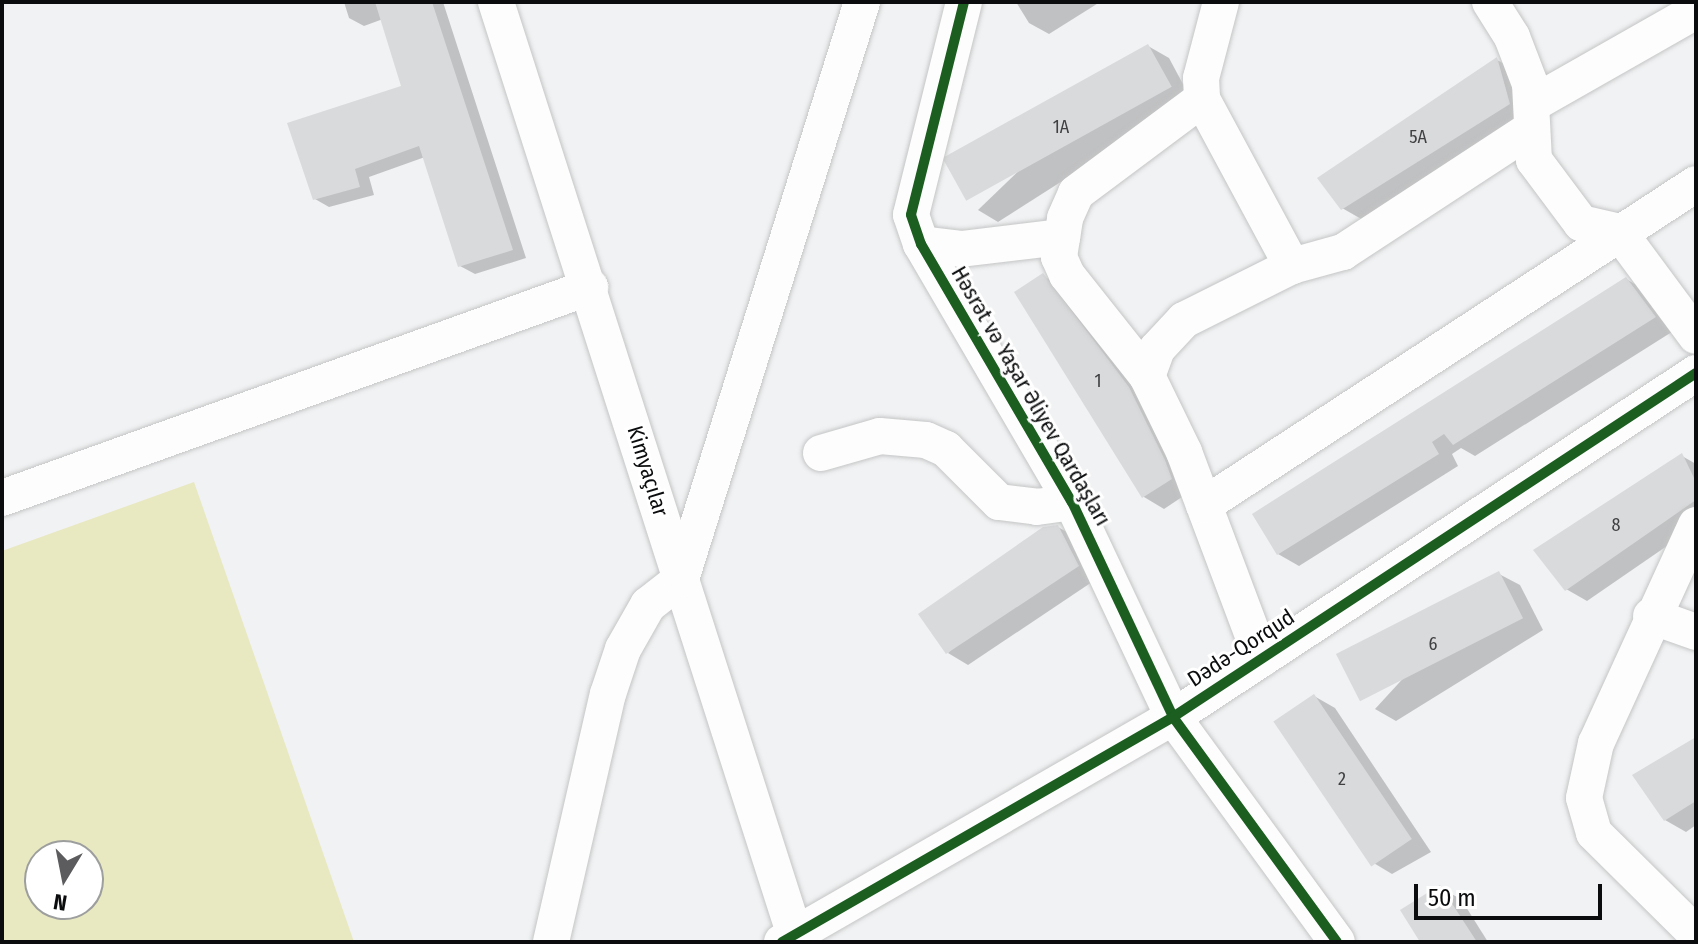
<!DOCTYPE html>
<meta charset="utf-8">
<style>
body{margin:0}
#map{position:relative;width:1698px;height:944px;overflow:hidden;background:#f1f2f3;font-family:"Fira Sans Condensed",sans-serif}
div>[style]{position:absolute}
.green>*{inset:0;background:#e8e8c1}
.shadow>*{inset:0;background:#0003}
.building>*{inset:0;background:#d9dadb;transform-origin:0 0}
.roads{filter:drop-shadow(0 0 2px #c4c5c6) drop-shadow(0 0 2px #c4c5c6)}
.minor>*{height:36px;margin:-18px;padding:0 18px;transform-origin:18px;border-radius:18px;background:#fdfdfd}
.cycleway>*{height:10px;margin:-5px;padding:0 5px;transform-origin:5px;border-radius:5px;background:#1b5e20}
span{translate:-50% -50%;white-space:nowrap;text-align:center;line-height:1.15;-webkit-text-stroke:6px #fff;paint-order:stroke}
.number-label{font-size:18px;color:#404042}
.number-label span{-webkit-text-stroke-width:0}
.street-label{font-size:22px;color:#0b0c0d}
.frame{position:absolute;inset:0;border:4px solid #0b0c0d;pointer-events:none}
.north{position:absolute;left:24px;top:840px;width:80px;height:80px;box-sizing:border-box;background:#fff;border:2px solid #9d9e9e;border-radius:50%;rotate:190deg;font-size:22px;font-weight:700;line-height:32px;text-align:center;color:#0b0c0d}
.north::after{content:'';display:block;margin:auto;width:28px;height:36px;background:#5c5c5e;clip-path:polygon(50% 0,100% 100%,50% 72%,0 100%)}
.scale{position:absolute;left:1414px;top:884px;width:188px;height:36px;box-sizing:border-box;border:4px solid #0b0c0d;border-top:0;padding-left:10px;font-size:24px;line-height:28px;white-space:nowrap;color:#0b0c0d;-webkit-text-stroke:6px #fff;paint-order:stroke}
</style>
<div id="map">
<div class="green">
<div style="clip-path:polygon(evenodd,194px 482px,354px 942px,2px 942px,2px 551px,194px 482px,40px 856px,88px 856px,88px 904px,40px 904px,40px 856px)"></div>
</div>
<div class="shadow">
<div style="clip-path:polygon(344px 2px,443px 2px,526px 258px,475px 274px,460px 266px,425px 157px,369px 177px,374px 195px,329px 207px,315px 199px,403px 87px,383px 19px,364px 26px,349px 18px)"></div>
<div style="clip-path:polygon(1016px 2px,1100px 2px,1049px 34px,1029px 23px)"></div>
<div style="clip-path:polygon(1148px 46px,1169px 58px,1191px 99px,998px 222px,978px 210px)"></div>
<div style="clip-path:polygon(1497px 60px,1518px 71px,1530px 116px,1363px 220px,1342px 208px)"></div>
<div style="clip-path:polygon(1043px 276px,1064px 288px,1149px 401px,1191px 491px,1164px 509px,1144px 497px)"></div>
<div style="clip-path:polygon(1626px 279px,1647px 291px,1675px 330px,1475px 456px,1461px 448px,1452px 454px,1458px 466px,1299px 566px,1278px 554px)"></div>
<div style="clip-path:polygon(1682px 456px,1696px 464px,1696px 526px,1587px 601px,1566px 589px)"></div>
<div style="clip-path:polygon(1058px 527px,1079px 539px,1098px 578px,968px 665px,948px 653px)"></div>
<div style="clip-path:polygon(1499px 574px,1520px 585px,1543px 630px,1396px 721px,1375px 709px)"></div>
<div style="clip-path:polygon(1314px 696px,1335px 708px,1431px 852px,1392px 874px,1372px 862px)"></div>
<div style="clip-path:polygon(1696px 739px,1696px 825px,1686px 832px,1665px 820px)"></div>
<div style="clip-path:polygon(1440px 888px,1461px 899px,1488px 942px,1422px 942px)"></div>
</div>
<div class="building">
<div style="clip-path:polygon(375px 2px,432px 2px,513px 250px,458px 267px,419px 146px,355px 169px,360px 187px,313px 200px,287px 123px,401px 86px)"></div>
<div style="left:1148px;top:44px;width:49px;height:235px;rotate:61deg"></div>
<div style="clip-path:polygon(1497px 57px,1510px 104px,1341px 210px,1317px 178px)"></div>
<div style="clip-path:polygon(1043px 273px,1129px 387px,1165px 460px,1172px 479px,1142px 498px,1014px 292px)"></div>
<div style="clip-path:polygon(1626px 277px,1656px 317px,1453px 445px,1444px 434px,1432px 442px,1439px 454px,1277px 555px,1252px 514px)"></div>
<div style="clip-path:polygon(1682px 453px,1696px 482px,1696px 500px,1565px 591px,1533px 550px)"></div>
<div style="clip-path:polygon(1058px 525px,1079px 566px,946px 654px,918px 614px,1043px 527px)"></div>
<div style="left:1499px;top:571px;width:53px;height:183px;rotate:63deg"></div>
<div style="left:1314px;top:694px;width:175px;height:49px;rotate:56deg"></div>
<div style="clip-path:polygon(1696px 737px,1696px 801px,1664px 821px,1632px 775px)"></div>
<div style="clip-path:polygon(1440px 885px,1477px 942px,1420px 942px,1400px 910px)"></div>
</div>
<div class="roads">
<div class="minor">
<div style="left:496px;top:2px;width:987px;rotate:72.24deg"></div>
<div style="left:964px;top:2px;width:219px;rotate:104deg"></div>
<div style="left:911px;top:215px;width:31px;rotate:71deg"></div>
<div style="left:921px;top:244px;width:299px;rotate:59.7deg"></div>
<div style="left:1072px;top:502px;width:238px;rotate:64.8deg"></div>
<div style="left:1173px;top:717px;width:278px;rotate:53.9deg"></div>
<div style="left:1221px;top:2px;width:79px;rotate:104.7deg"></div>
<div style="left:1201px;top:78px;width:21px;rotate:87deg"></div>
<div style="left:1202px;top:99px;width:190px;rotate:61.7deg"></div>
<div style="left:1292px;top:266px;width:121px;rotate:153.4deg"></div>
<div style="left:1184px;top:320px;width:40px;rotate:133deg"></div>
<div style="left:1157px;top:349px;width:29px;rotate:110deg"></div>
<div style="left:1147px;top:376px;width:85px;rotate:64deg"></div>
<div style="left:1184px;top:452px;width:221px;rotate:69.4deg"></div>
<div style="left:1490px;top:2px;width:41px;rotate:57.8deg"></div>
<div style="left:1512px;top:37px;width:50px;rotate:69deg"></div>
<div style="left:1530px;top:84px;width:76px;rotate:87deg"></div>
<div style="left:1534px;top:160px;width:79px;rotate:53.3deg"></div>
<div style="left:1581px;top:223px;width:39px;rotate:13deg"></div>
<div style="left:1619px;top:232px;width:129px;rotate:53.5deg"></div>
<div style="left:1534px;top:103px;width:186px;rotate:-29.6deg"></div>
<div style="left:921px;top:244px;width:40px;rotate:7.1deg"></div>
<div style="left:961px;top:249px;width:102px;rotate:-6.8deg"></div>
<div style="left:1292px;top:266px;width:53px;rotate:-15.4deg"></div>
<div style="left:1343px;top:252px;width:225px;rotate:-33.2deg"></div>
<div style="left:1147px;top:376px;width:129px;rotate:-128.4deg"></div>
<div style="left:1067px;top:275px;width:20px;rotate:-114deg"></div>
<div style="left:1059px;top:257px;width:39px;rotate:-81deg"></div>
<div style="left:1065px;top:218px;width:27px;rotate:-66deg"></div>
<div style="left:1076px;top:193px;width:157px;rotate:-36.7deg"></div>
<div style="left:821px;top:453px;width:61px;rotate:-16.1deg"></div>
<div style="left:880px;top:436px;width:46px;rotate:5deg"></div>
<div style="left:926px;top:440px;width:22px;rotate:24deg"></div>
<div style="left:946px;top:449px;width:75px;rotate:45deg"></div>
<div style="left:999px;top:502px;width:38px;rotate:7deg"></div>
<div style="left:1037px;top:507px;width:35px;rotate:-8deg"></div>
<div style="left:2px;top:498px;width:625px;rotate:-19.74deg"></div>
<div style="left:1204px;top:505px;width:587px;rotate:-33.12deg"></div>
<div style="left:1696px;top:525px;width:240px;rotate:114.6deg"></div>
<div style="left:1596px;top:743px;width:56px;rotate:102.3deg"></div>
<div style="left:1584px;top:798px;width:36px;rotate:74deg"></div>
<div style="left:1594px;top:833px;width:144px;rotate:44.7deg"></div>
<div style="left:1651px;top:616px;width:48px;rotate:19.6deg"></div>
<div style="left:551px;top:942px;width:254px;rotate:-77.1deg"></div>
<div style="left:608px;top:694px;width:47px;rotate:-71.6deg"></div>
<div style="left:623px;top:649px;width:51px;rotate:-60.4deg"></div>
<div style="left:648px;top:605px;width:42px;rotate:-38.2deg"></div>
<div style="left:681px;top:579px;width:605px;rotate:-72.58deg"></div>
<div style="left:782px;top:942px;width:451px;rotate:-29.9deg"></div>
<div style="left:1173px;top:717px;width:626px;rotate:-33.33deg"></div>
</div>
</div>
<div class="cycleway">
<div style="left:964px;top:2px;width:219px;rotate:104deg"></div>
<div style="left:911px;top:215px;width:31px;rotate:71deg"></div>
<div style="left:921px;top:244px;width:299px;rotate:59.7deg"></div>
<div style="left:1072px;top:502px;width:238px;rotate:64.8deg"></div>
<div style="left:1173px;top:717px;width:278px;rotate:53.9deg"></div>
<div style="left:782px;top:942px;width:451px;rotate:-29.9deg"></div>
<div style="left:1173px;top:717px;width:626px;rotate:-33.33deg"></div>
</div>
<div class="number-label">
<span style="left:1061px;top:127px">1A</span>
<span style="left:1418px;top:137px">5A</span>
<span style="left:1098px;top:381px">1</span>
<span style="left:1616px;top:525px">8</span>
<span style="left:1433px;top:644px">6</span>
<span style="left:1342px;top:779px">2</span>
</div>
<div class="street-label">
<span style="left:1031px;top:396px;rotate:60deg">Həsrət və Yaşar Əliyev Qardaşları</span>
<span style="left:648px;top:471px;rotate:73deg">Kimyaçılar</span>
<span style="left:1241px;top:648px;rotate:-33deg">Dədə-Qorqud</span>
</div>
<div class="frame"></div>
<div class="north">N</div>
<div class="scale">50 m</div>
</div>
